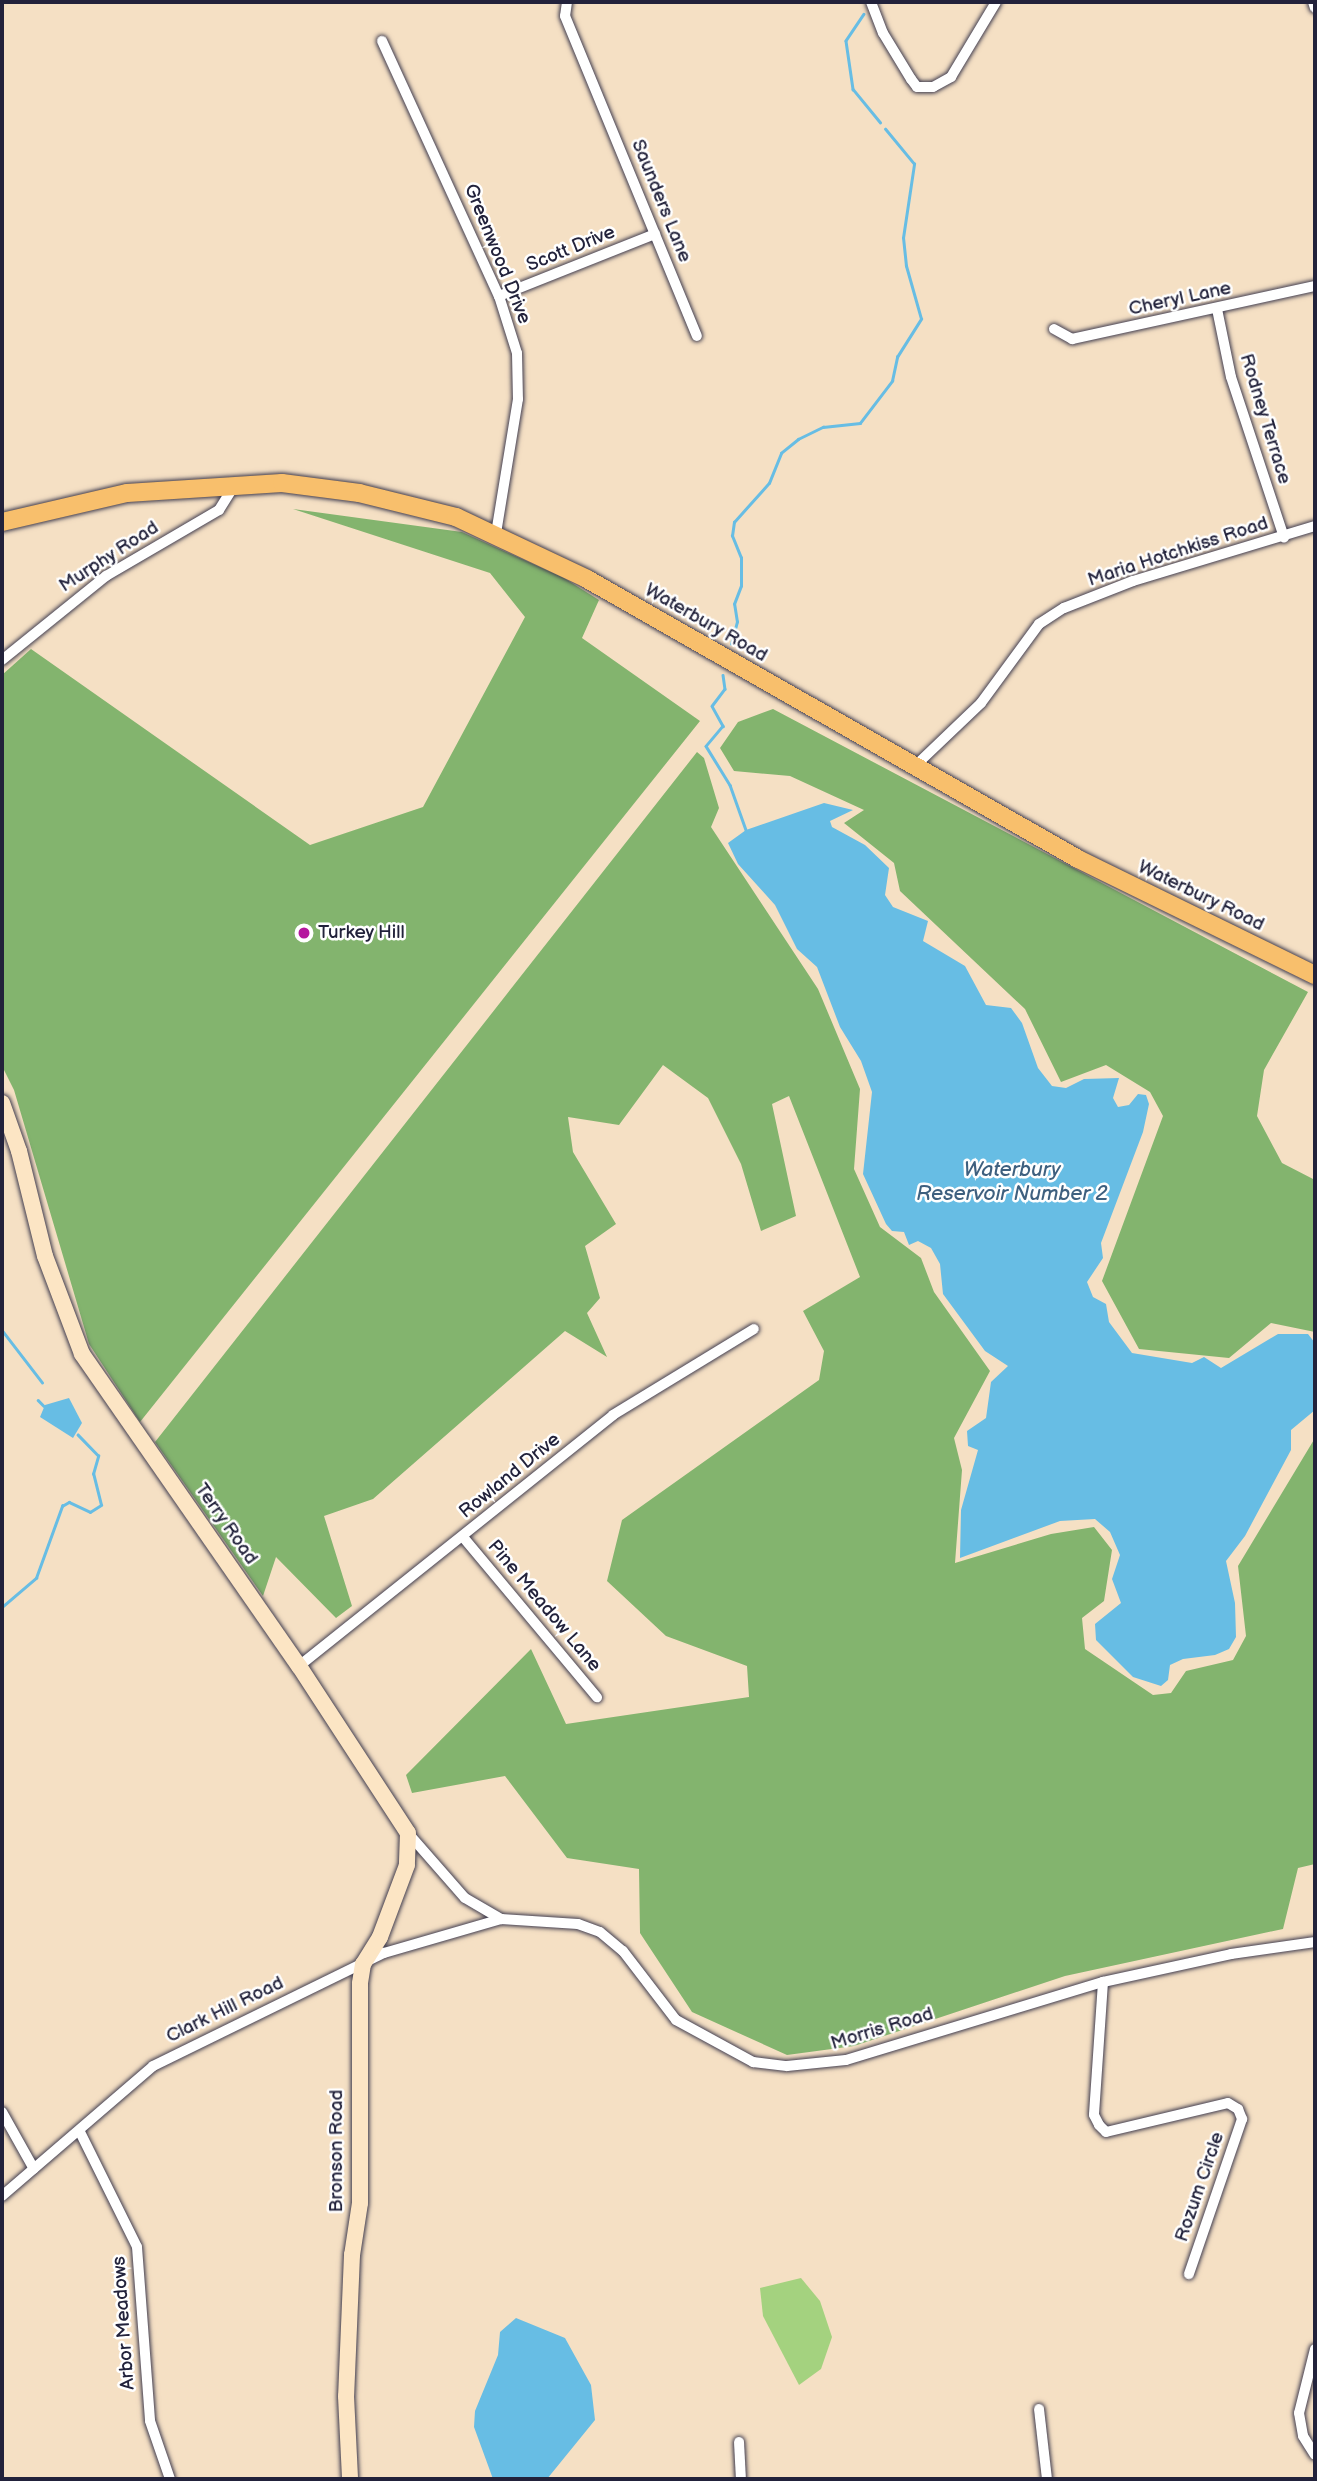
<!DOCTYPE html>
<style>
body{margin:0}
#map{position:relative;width:1317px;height:2481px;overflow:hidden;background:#f5e0c4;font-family:"Balsamiq Sans",sans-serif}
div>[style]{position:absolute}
.green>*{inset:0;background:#a4d27f}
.forest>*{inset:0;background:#83b46e}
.water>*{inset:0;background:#67bde4}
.stream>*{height:2.5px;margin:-1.25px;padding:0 1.25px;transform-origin:1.25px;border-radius:1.25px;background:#67bde4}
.roads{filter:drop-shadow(0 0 2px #423e50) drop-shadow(0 0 2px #423e50)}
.street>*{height:10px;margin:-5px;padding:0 5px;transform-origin:5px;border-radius:5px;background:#fff}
.secondary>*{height:16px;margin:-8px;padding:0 8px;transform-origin:8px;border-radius:8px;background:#fce5c4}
.primary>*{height:18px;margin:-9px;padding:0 9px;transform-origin:9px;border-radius:9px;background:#f8bf6c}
.dots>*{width:19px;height:19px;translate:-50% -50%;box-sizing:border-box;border:4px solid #fff;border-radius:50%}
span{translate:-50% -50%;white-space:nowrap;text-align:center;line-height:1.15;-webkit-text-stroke:5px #fff;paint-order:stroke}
.street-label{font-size:19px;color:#22223b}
.poi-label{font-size:19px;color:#22223b}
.left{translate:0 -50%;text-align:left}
.water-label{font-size:21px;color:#3e607f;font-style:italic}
.frame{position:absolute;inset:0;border:4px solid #22223b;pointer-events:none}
</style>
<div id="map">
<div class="green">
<div style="clip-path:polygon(801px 2278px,820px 2301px,832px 2337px,821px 2369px,799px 2385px,763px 2316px,760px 2288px)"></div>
</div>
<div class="forest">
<div style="clip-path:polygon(293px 509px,462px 532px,564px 578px,599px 600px,582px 638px,700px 721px,140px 1422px,89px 1344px,14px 1090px,2px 1066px,2px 675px,31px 649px,310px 845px,423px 807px,525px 617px,490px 573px)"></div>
<div style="clip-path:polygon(773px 709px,1308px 992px,1264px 1070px,1257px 1116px,1282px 1163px,1315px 1180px,1315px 1332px,1271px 1323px,1229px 1358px,1139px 1349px,1102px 1281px,1163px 1116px,1150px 1092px,1106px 1065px,1061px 1082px,1025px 1009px,900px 891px,894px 863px,844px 823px,864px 810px,790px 776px,734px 771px,720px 748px,738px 722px)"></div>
<div style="clip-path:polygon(697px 752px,704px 758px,719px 808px,711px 827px,818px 989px,860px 1089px,854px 1169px,880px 1227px,921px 1258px,934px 1292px,990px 1371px,954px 1438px,962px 1470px,955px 1563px,1051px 1534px,1094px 1527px,1112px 1550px,1104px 1601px,1082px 1618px,1085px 1649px,1153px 1695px,1171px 1693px,1186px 1671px,1233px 1660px,1246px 1636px,1238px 1566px,1315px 1438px,1315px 1864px,1298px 1868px,1283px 1929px,1065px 1976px,854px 2046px,787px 2055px,692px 2012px,640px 1933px,639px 1869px,567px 1858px,505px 1776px,412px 1793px,406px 1775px,531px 1649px,566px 1724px,749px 1697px,747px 1666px,666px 1636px,607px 1581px,622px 1520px,819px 1380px,824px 1351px,803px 1311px,860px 1277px,789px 1096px,772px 1104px,796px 1216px,761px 1231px,741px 1164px,708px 1098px,663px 1065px,619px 1125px,568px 1117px,573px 1152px,616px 1224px,585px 1246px,600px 1298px,587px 1313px,607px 1357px,565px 1331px,373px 1499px,324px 1516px,352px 1606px,336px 1618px,276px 1557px,263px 1596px,155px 1442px)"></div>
</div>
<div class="water">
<div style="clip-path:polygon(824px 803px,853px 810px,830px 821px,832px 827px,865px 845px,889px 868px,885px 895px,893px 907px,928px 921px,923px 941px,965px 966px,986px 1005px,1011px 1008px,1022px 1023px,1038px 1068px,1052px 1086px,1066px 1088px,1084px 1079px,1119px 1078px,1113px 1098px,1118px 1107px,1129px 1105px,1138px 1094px,1146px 1095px,1149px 1104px,1143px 1132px,1101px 1243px,1103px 1258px,1087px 1282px,1093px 1297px,1106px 1304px,1109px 1322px,1132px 1353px,1192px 1363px,1204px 1357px,1221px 1368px,1278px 1334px,1308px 1334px,1315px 1343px,1315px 1410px,1291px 1430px,1291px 1450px,1245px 1536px,1226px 1561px,1235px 1603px,1236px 1637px,1229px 1649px,1215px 1655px,1183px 1659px,1170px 1665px,1168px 1680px,1161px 1686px,1133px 1677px,1096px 1640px,1095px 1624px,1121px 1603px,1112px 1579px,1120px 1555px,1110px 1532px,1095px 1519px,1060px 1521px,960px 1558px,961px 1510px,978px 1450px,968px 1446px,967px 1431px,986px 1418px,991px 1382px,1008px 1366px,985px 1351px,943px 1294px,940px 1264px,931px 1248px,918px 1241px,909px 1245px,904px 1232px,892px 1231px,886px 1224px,863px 1174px,872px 1092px,861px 1061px,840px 1027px,817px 967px,797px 949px,775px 905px,738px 864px,728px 843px,746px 830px)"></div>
<div style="clip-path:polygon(69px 1398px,82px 1423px,73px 1438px,40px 1417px,45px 1405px)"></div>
<div style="clip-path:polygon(516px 2318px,565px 2338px,591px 2385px,595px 2420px,547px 2479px,493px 2479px,474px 2427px,475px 2411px,498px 2355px,500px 2332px)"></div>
</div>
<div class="stream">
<div style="left:864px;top:14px;width:32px;rotate:124deg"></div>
<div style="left:846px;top:41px;width:49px;rotate:81.7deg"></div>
<div style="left:853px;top:89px;width:43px;rotate:50.7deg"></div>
<div style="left:731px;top:644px;width:23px;rotate:-75deg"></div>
<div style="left:737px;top:622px;width:18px;rotate:-99deg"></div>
<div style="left:734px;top:604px;width:19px;rotate:-69deg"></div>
<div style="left:741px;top:586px;width:28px;rotate:-90deg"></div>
<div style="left:741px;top:558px;width:24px;rotate:-112deg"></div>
<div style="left:732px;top:536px;width:14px;rotate:-82deg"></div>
<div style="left:734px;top:522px;width:52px;rotate:-48.1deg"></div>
<div style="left:769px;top:483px;width:32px;rotate:-68deg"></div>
<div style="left:781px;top:453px;width:22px;rotate:-39deg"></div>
<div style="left:798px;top:439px;width:28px;rotate:-26deg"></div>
<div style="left:823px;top:427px;width:37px;rotate:-6deg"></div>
<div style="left:860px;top:423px;width:53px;rotate:-52.7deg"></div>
<div style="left:892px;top:381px;width:25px;rotate:-78deg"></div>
<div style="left:897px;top:357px;width:45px;rotate:-57.7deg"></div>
<div style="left:921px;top:319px;width:55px;rotate:-105.8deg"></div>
<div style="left:906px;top:266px;width:28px;rotate:-96deg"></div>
<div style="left:903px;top:238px;width:75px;rotate:-81.5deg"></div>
<div style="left:914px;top:164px;width:45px;rotate:-129.6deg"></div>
<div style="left:723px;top:675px;width:14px;rotate:82deg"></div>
<div style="left:725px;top:689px;width:21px;rotate:127deg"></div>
<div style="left:712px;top:706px;width:23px;rotate:61deg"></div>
<div style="left:723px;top:726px;width:26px;rotate:130deg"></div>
<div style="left:706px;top:746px;width:46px;rotate:58.4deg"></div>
<div style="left:730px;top:785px;width:48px;rotate:70.4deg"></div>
<div style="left:2px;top:1330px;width:66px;rotate:52.4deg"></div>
<div style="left:38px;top:1400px;width:8px;rotate:45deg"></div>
<div style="left:2px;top:1607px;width:45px;rotate:-40.5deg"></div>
<div style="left:36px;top:1578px;width:77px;rotate:-70.1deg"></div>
<div style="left:62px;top:1506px;width:8px;rotate:-30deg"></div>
<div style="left:69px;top:1502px;width:23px;rotate:25deg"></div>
<div style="left:90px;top:1512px;width:13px;rotate:-32deg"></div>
<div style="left:101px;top:1505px;width:32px;rotate:-104deg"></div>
<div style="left:93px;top:1474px;width:19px;rotate:-74deg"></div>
<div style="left:98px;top:1456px;width:29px;rotate:-134deg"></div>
</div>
<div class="roads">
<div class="street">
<div style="left:567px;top:2px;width:14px;rotate:98deg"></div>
<div style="left:565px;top:16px;width:346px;rotate:67.6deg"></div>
<div style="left:871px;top:2px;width:33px;rotate:69deg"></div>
<div style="left:883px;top:33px;width:54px;rotate:58.7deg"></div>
<div style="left:911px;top:79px;width:10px;rotate:53deg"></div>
<div style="left:917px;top:87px;width:16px"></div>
<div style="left:933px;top:87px;width:21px;rotate:-29deg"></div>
<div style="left:951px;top:77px;width:87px;rotate:-59deg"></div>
<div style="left:1313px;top:2px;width:6px;rotate:72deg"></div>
<div style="left:382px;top:41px;width:281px;rotate:65.4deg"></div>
<div style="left:499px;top:296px;width:60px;rotate:72.5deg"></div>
<div style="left:517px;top:353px;width:46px;rotate:88.8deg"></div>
<div style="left:518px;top:399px;width:137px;rotate:99.3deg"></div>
<div style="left:499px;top:296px;width:168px;rotate:-21.7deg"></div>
<div style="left:1217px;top:309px;width:69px;rotate:78.4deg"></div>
<div style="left:1231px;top:377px;width:169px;rotate:71.7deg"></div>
<div style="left:1054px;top:329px;width:21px;rotate:29deg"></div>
<div style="left:1072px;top:339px;width:249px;rotate:-12.3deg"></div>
<div style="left:2px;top:660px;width:134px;rotate:-38.9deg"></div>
<div style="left:106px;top:576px;width:131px;rotate:-30.3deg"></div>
<div style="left:219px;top:510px;width:28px;rotate:-58deg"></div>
<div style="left:913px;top:768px;width:94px;rotate:-43.7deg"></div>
<div style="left:981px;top:703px;width:98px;rotate:-53.7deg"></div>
<div style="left:1039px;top:624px;width:30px;rotate:-33deg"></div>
<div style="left:1064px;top:608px;width:74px;rotate:-21.4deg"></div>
<div style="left:1133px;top:581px;width:190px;rotate:-16.8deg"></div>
<div style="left:463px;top:1537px;width:209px;rotate:50.1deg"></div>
<div style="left:299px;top:1666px;width:402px;rotate:-38.6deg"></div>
<div style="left:613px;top:1415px;width:165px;rotate:-31.4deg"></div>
<div style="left:408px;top:1833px;width:86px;rotate:48.8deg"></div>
<div style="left:465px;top:1898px;width:42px;rotate:30.3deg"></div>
<div style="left:1103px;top:1982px;width:133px;rotate:93.9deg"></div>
<div style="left:1094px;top:2115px;width:11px;rotate:63deg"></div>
<div style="left:1099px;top:2125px;width:10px;rotate:45deg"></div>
<div style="left:1106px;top:2132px;width:125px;rotate:-13.4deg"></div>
<div style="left:1228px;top:2103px;width:12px;rotate:31deg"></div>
<div style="left:1238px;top:2109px;width:11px;rotate:68deg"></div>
<div style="left:1242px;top:2119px;width:164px;rotate:108.9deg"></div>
<div style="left:2px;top:2112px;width:65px;rotate:60.7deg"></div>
<div style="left:80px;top:2132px;width:128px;rotate:63.6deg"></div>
<div style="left:137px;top:2247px;width:174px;rotate:85.7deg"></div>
<div style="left:150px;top:2421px;width:61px;rotate:71deg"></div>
<div style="left:2px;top:2196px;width:199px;rotate:-40.7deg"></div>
<div style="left:153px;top:2066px;width:257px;rotate:-26.1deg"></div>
<div style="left:384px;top:1953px;width:122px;rotate:-16.2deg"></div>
<div style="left:501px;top:1919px;width:77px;rotate:3.7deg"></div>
<div style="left:578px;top:1924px;width:23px;rotate:20deg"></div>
<div style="left:600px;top:1932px;width:30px;rotate:40deg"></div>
<div style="left:623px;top:1951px;width:87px;rotate:52.5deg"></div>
<div style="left:676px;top:2020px;width:88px;rotate:28.6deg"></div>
<div style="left:753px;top:2062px;width:34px;rotate:7deg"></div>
<div style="left:787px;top:2066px;width:59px;rotate:-5.8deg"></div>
<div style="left:846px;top:2060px;width:269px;rotate:-16.9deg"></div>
<div style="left:1103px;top:1982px;width:131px;rotate:-12.3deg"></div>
<div style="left:1231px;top:1954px;width:85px;rotate:-8.1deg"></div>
<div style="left:1315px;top:2349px;width:66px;rotate:104deg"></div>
<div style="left:1299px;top:2413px;width:23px;rotate:80deg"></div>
<div style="left:1303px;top:2436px;width:22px;rotate:58deg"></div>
<div style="left:1039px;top:2409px;width:70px;rotate:83.5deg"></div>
<div style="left:739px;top:2442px;width:37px;rotate:87deg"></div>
</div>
<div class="secondary">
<div style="left:2px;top:1103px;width:51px;rotate:70.5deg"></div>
<div style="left:19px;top:1151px;width:108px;rotate:76.1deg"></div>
<div style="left:45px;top:1256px;width:105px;rotate:69.3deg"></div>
<div style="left:82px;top:1354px;width:380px;rotate:55.2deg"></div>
<div style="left:299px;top:1666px;width:199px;rotate:56.9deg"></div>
<div style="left:408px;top:1833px;width:32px;rotate:92deg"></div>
<div style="left:407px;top:1865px;width:77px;rotate:110.6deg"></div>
<div style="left:380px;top:1937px;width:32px;rotate:122deg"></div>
<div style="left:363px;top:1964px;width:20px;rotate:99deg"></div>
<div style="left:360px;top:1984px;width:219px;rotate:90deg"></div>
<div style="left:360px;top:2203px;width:53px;rotate:98.7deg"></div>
<div style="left:352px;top:2255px;width:141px;rotate:92.4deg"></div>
<div style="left:346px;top:2396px;width:83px;rotate:87.2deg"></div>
</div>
<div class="primary">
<div style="left:2px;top:522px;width:128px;rotate:-13.1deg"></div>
<div style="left:127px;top:493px;width:155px;rotate:-3.7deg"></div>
<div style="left:282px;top:483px;width:78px;rotate:7.4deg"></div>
<div style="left:359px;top:493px;width:100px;rotate:13.9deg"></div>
<div style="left:456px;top:517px;width:145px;rotate:25.3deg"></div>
<div style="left:587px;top:579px;width:565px;rotate:29.69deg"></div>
<div style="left:1078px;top:859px;width:264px;rotate:26.1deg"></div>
</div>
</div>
<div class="dots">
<div style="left:304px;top:933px;background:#b5179e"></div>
</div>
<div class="street-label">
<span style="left:661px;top:201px;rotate:68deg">Saunders Lane</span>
<span style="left:571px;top:249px;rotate:-22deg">Scott Drive</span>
<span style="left:497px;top:254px;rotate:68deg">Greenwood Drive</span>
<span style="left:1180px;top:299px;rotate:-12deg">Cheryl Lane</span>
<span style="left:1265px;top:419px;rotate:73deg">Rodney Terrace</span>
<span style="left:1178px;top:552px;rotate:-18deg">Maria Hotchkiss Road</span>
<span style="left:109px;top:557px;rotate:-33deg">Murphy Road</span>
<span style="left:706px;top:623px;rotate:30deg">Waterbury Road</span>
<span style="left:1201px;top:896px;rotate:26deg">Waterbury Road</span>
<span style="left:510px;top:1476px;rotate:-39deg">Rowland Drive</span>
<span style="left:226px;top:1524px;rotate:55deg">Terry Road</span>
<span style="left:544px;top:1606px;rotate:50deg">Pine Meadow Lane</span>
<span style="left:225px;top:2010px;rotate:-26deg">Clark Hill Road</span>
<span style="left:882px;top:2029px;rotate:-17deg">Morris Road</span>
<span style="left:337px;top:2151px;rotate:-90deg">Bronson Road</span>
<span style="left:1200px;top:2187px;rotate:-71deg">Rozum Circle</span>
<span style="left:124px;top:2323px;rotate:-94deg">Arbor Meadows</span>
</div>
<div class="poi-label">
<span class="left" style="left:318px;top:933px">Turkey Hill</span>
</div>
<div class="water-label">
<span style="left:1012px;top:1182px">Waterbury<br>Reservoir Number 2</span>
</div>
<div class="frame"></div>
</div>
